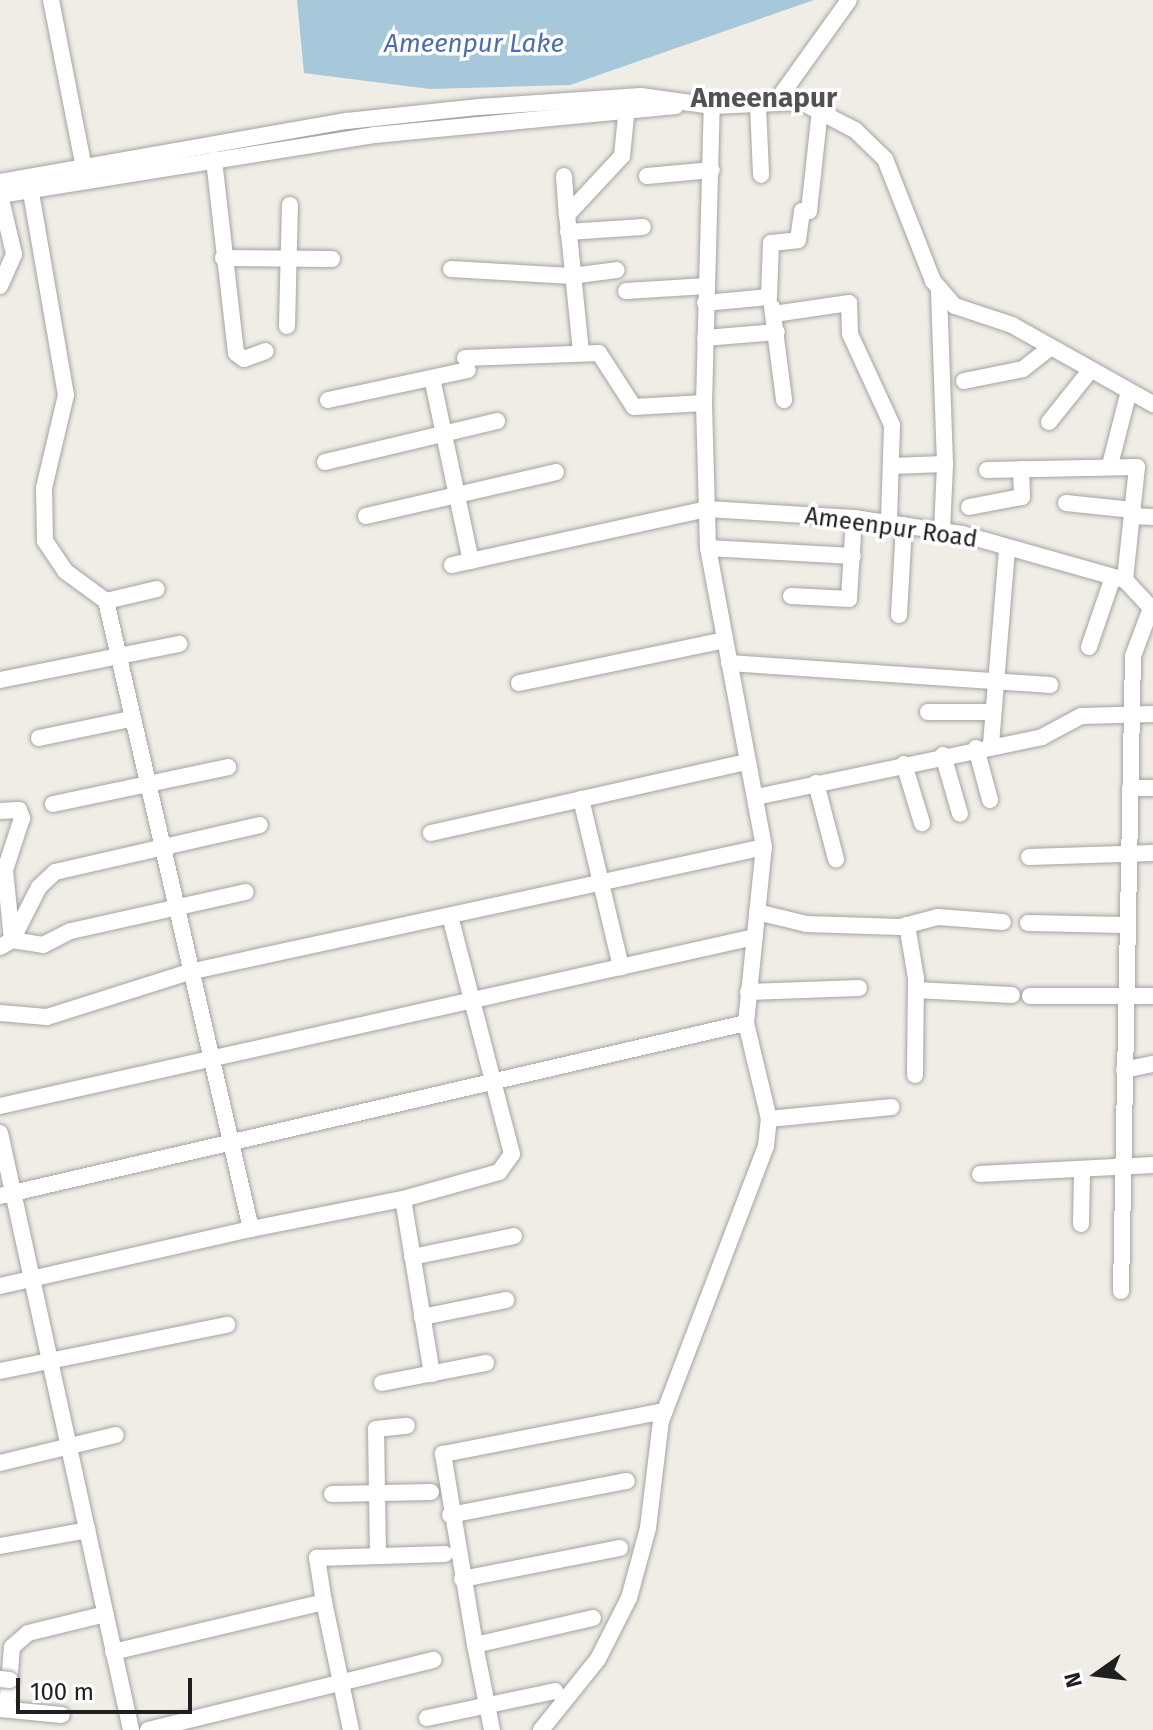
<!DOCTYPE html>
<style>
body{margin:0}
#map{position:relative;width:1153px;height:1730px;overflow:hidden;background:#efede5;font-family:"Fira Sans",sans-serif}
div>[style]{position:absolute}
.water>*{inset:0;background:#a7c7db}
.roads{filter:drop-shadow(0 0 2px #a3a3a3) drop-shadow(0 0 2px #a3a3a3)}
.minor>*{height:16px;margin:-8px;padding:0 8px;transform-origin:8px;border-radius:8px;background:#fff}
.bridges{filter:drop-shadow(0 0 2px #a3a3a3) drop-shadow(0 0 2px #a3a3a3)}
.minor-bridge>*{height:16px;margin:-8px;padding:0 8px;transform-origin:8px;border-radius:8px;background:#fff}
span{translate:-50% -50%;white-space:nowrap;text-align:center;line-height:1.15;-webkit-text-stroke:7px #fff;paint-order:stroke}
.street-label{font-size:24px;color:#1f1f1f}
.water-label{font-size:26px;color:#4e6dab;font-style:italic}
.quarter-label{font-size:28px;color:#525252;font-weight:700}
.north{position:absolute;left:1057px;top:1634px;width:80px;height:80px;-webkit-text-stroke:6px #fff;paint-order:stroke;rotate:256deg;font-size:22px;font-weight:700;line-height:32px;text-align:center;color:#1f1f1f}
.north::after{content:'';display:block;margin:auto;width:28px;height:36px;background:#1f1f1f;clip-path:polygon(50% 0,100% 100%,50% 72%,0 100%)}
.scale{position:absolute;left:16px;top:1678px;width:176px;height:36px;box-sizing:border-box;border:4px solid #1f1f1f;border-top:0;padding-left:10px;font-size:24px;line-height:28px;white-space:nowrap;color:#1f1f1f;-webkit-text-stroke:6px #fff;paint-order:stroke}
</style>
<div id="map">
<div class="water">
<div style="clip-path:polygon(297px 0,814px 0,570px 85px,430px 89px,304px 73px)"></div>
</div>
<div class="roads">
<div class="minor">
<div style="left:51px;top:0;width:176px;rotate:78.9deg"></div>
<div style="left:776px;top:102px;width:125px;rotate:-54.4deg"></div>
<div style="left:758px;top:105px;width:70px;rotate:87.5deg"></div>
<div style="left:214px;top:160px;width:194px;rotate:83.5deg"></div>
<div style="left:236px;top:353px;width:10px;rotate:37deg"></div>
<div style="left:244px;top:359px;width:23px;rotate:-20deg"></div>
<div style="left:564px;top:176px;width:39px;rotate:86deg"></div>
<div style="left:647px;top:176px;width:65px;rotate:-5.3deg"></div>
<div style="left:29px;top:181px;width:217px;rotate:80.2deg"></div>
<div style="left:66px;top:395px;width:96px;rotate:103.3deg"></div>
<div style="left:44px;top:488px;width:53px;rotate:88.9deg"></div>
<div style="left:45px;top:541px;width:36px;rotate:56deg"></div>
<div style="left:65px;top:571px;width:51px;rotate:36.2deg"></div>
<div style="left:106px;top:601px;width:52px;rotate:-13.2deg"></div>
<div style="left:0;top:182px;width:352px;rotate:-10deg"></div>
<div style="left:347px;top:121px;width:133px;rotate:-6.1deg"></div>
<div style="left:479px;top:107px;width:162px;rotate:-3.9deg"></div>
<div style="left:641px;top:96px;width:72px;rotate:8deg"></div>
<div style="left:712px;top:106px;width:89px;rotate:-2.6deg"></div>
<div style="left:801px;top:102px;width:61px;rotate:27.4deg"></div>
<div style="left:855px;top:130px;width:42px;rotate:44deg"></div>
<div style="left:885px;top:159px;width:131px;rotate:68.5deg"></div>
<div style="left:933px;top:281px;width:33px;rotate:49deg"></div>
<div style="left:955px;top:306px;width:60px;rotate:18.4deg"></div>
<div style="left:1012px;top:325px;width:162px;rotate:29.3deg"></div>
<div style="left:568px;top:232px;width:75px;rotate:-3.8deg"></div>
<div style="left:223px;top:258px;width:109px;rotate:0.5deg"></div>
<div style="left:451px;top:269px;width:120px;rotate:3.3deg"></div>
<div style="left:571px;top:276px;width:46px;rotate:-7.4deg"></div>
<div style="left:0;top:286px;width:35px;rotate:-66deg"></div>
<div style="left:14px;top:254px;width:61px;rotate:-103.3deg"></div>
<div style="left:0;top:195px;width:380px;rotate:-9.1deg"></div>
<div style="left:375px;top:135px;width:302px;rotate:-5.5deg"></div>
<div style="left:626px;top:291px;width:81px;rotate:-3.5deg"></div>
<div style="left:705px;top:303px;width:64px;rotate:-5.4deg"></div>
<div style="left:769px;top:297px;width:54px;rotate:-87.9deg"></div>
<div style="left:771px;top:243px;width:27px;rotate:-6deg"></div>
<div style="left:798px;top:240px;width:29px;rotate:-82deg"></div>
<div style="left:802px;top:211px;width:7px"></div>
<div style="left:809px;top:211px;width:103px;rotate:-83.8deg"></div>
<div style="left:772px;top:307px;width:94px;rotate:82.6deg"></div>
<div style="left:774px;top:314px;width:76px;rotate:-8.3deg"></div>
<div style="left:849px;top:303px;width:31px;rotate:88deg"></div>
<div style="left:850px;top:334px;width:100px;rotate:65.2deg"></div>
<div style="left:892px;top:425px;width:98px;rotate:91.8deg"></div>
<div style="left:287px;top:326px;width:121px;rotate:-88.6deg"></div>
<div style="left:705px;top:338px;width:72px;rotate:-4.8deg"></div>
<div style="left:581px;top:352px;width:138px;rotate:-95.8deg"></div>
<div style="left:567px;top:215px;width:81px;rotate:-47deg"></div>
<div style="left:622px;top:156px;width:40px;rotate:-84.3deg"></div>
<div style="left:465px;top:358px;width:134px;rotate:-2.1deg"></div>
<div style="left:599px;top:353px;width:64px;rotate:57.1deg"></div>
<div style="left:634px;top:407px;width:70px;rotate:-3.3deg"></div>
<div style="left:432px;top:378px;width:187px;rotate:78deg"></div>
<div style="left:964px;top:381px;width:60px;rotate:-11.5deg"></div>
<div style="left:1023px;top:369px;width:34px;rotate:-38deg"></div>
<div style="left:328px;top:400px;width:143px;rotate:-12.1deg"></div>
<div style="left:1049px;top:422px;width:64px;rotate:-51.3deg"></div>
<div style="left:325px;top:462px;width:177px;rotate:-13.4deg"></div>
<div style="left:1110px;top:465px;width:72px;rotate:-75.6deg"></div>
<div style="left:891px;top:466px;width:54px;rotate:-2.1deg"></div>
<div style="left:945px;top:464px;width:175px;rotate:-92deg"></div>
<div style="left:987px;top:470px;width:150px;rotate:-1.1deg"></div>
<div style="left:1137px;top:467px;width:114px;rotate:96.1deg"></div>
<div style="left:1066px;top:503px;width:67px;rotate:6deg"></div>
<div style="left:969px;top:507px;width:54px;rotate:-10.7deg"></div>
<div style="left:1022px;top:497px;width:28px;rotate:-92deg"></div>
<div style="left:366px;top:516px;width:195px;rotate:-13deg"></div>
<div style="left:1132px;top:516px;width:21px;rotate:3deg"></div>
<div style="left:942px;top:531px;width:67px;rotate:-87.4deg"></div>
<div style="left:708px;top:548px;width:145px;rotate:3.2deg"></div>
<div style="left:452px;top:565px;width:261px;rotate:-12.4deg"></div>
<div style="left:707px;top:509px;width:147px;rotate:3.5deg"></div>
<div style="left:854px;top:518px;width:109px;rotate:8.4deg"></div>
<div style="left:962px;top:534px;width:169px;rotate:15.8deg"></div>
<div style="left:1125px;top:580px;width:41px;rotate:47deg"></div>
<div style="left:791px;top:596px;width:58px;rotate:3deg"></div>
<div style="left:849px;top:599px;width:81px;rotate:-86.5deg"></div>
<div style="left:899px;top:615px;width:90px;rotate:-86.8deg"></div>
<div style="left:1089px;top:647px;width:74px;rotate:-71.1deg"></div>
<div style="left:729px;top:663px;width:322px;rotate:3.9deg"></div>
<div style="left:0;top:680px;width:183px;rotate:-11.4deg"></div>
<div style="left:519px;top:683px;width:210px;rotate:-11.8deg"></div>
<div style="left:928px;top:712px;width:64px"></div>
<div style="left:39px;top:738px;width:93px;rotate:-11.8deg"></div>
<div style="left:991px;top:744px;width:197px;rotate:-85.3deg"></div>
<div style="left:976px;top:748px;width:54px;rotate:74.9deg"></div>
<div style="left:943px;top:755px;width:61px;rotate:73.9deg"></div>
<div style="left:904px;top:764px;width:62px;rotate:73deg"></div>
<div style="left:816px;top:783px;width:79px;rotate:75.3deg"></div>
<div style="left:1130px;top:788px;width:23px"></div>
<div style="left:756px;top:797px;width:292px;rotate:-11.8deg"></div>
<div style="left:1042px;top:737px;width:44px;rotate:-28.3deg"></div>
<div style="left:1081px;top:716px;width:72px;rotate:-1.6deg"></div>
<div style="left:581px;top:799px;width:173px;rotate:76.6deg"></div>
<div style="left:53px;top:804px;width:179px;rotate:-11.9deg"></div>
<div style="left:0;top:811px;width:19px;rotate:-3deg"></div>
<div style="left:19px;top:810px;width:9px;rotate:69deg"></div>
<div style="left:22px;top:818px;width:55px;rotate:108.1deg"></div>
<div style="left:5px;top:870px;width:70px;rotate:84.3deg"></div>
<div style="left:431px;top:833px;width:322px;rotate:-12.7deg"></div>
<div style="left:1029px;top:857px;width:124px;rotate:-1.8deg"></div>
<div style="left:757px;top:912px;width:51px;rotate:13.5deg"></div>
<div style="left:807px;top:924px;width:93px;rotate:1.8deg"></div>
<div style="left:900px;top:927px;width:39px;rotate:-15deg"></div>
<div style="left:938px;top:917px;width:65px;rotate:4.4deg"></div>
<div style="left:1028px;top:923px;width:97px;rotate:1.2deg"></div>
<div style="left:907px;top:925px;width:54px;rotate:80.4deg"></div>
<div style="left:916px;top:978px;width:97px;rotate:90.6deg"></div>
<div style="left:12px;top:940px;width:59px;rotate:-63deg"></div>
<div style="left:39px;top:887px;width:22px;rotate:-43deg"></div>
<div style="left:55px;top:872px;width:210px;rotate:-12.9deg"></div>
<div style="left:0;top:947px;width:14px;rotate:-30deg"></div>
<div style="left:12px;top:940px;width:31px;rotate:9deg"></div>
<div style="left:43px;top:945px;width:31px;rotate:-27deg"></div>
<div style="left:71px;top:931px;width:179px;rotate:-12.6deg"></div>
<div style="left:916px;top:990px;width:96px;rotate:3deg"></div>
<div style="left:748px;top:992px;width:111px;rotate:-2.1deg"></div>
<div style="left:1030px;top:996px;width:123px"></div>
<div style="left:0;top:1013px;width:47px;rotate:4.9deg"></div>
<div style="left:47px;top:1017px;width:149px;rotate:-17.6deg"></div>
<div style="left:189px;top:972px;width:588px;rotate:-12.26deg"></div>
<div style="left:1124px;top:1070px;width:30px;rotate:-12deg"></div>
<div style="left:0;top:1106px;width:773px;rotate:-12.63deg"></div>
<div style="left:769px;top:1119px;width:123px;rotate:-5.6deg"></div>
<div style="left:0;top:1133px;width:611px;rotate:77.62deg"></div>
<div style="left:980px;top:1174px;width:173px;rotate:-3deg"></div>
<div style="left:0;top:1196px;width:766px;rotate:-13.06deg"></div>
<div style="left:1081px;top:1224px;width:54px;rotate:-88.9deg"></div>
<div style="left:251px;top:1229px;width:155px;rotate:-11.2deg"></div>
<div style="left:412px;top:1257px;width:104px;rotate:-11.6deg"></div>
<div style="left:0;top:1286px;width:257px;rotate:-12.8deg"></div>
<div style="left:251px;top:1229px;width:645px;rotate:-103deg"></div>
<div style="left:1121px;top:1291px;width:635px;rotate:-88.92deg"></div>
<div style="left:1133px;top:656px;width:51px;rotate:-69.4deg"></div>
<div style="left:422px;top:1317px;width:86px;rotate:-11.4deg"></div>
<div style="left:0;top:1371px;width:232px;rotate:-11.5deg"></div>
<div style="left:432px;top:1374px;width:177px;rotate:-99.4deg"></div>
<div style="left:403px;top:1199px;width:100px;rotate:-15.7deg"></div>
<div style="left:499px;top:1172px;width:22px;rotate:-54deg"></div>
<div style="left:512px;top:1154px;width:246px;rotate:-104.6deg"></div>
<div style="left:382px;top:1383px;width:106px;rotate:-10.9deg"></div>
<div style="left:0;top:1463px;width:119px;rotate:-13.6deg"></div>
<div style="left:332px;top:1494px;width:99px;rotate:-1.2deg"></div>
<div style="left:450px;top:1515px;width:180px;rotate:-10.9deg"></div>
<div style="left:0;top:1546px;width:89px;rotate:-10.3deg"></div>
<div style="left:378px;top:1556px;width:127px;rotate:-90.9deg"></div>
<div style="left:376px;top:1429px;width:31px;rotate:-6deg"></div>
<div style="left:462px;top:1579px;width:161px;rotate:-11.1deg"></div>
<div style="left:324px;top:1602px;width:45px;rotate:-99deg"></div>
<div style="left:317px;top:1558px;width:128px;rotate:-1.8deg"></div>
<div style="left:475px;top:1645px;width:194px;rotate:-99.5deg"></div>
<div style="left:443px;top:1454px;width:226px;rotate:-11deg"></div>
<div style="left:113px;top:1652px;width:217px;rotate:-13.3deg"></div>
<div style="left:324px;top:1602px;width:131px;rotate:78.1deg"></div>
<div style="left:0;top:1709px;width:62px;rotate:5.5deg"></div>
<div style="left:7px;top:1709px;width:62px;rotate:-85.4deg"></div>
<div style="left:12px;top:1647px;width:21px;rotate:-41deg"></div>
<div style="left:28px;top:1633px;width:80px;rotate:-13.7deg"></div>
<div style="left:427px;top:1718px;width:131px;rotate:-11.9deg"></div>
<div style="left:148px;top:1730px;width:294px;rotate:-13.8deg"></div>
<div style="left:492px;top:1730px;width:87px;rotate:-101.3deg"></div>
<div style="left:475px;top:1645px;width:121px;rotate:-12.9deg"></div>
<div style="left:541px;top:1730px;width:91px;rotate:-51.2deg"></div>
<div style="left:598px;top:1659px;width:68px;rotate:-63.1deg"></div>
<div style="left:629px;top:1598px;width:73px;rotate:-74.8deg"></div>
<div style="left:648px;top:1528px;width:108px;rotate:-83.1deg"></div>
<div style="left:661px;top:1421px;width:294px;rotate:-69.1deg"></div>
<div style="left:766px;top:1146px;width:27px;rotate:-84deg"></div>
<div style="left:769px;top:1119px;width:99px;rotate:-103.5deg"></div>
<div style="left:746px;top:1023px;width:177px;rotate:-84.2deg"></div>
<div style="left:764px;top:847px;width:304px;rotate:-100.6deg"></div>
<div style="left:708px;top:548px;width:145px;rotate:-91.6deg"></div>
<div style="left:704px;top:403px;width:297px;rotate:-88.5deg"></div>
</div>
</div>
<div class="bridges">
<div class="minor-bridge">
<div style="left:0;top:1679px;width:10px;rotate:6deg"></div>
</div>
</div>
<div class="street-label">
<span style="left:891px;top:528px;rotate:8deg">Ameenpur Road</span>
</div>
<div class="water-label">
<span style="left:474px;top:44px">Ameenpur Lake</span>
</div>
<div class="quarter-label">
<span style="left:764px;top:98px">Ameenapur</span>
</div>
<div class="north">N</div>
<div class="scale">100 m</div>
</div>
